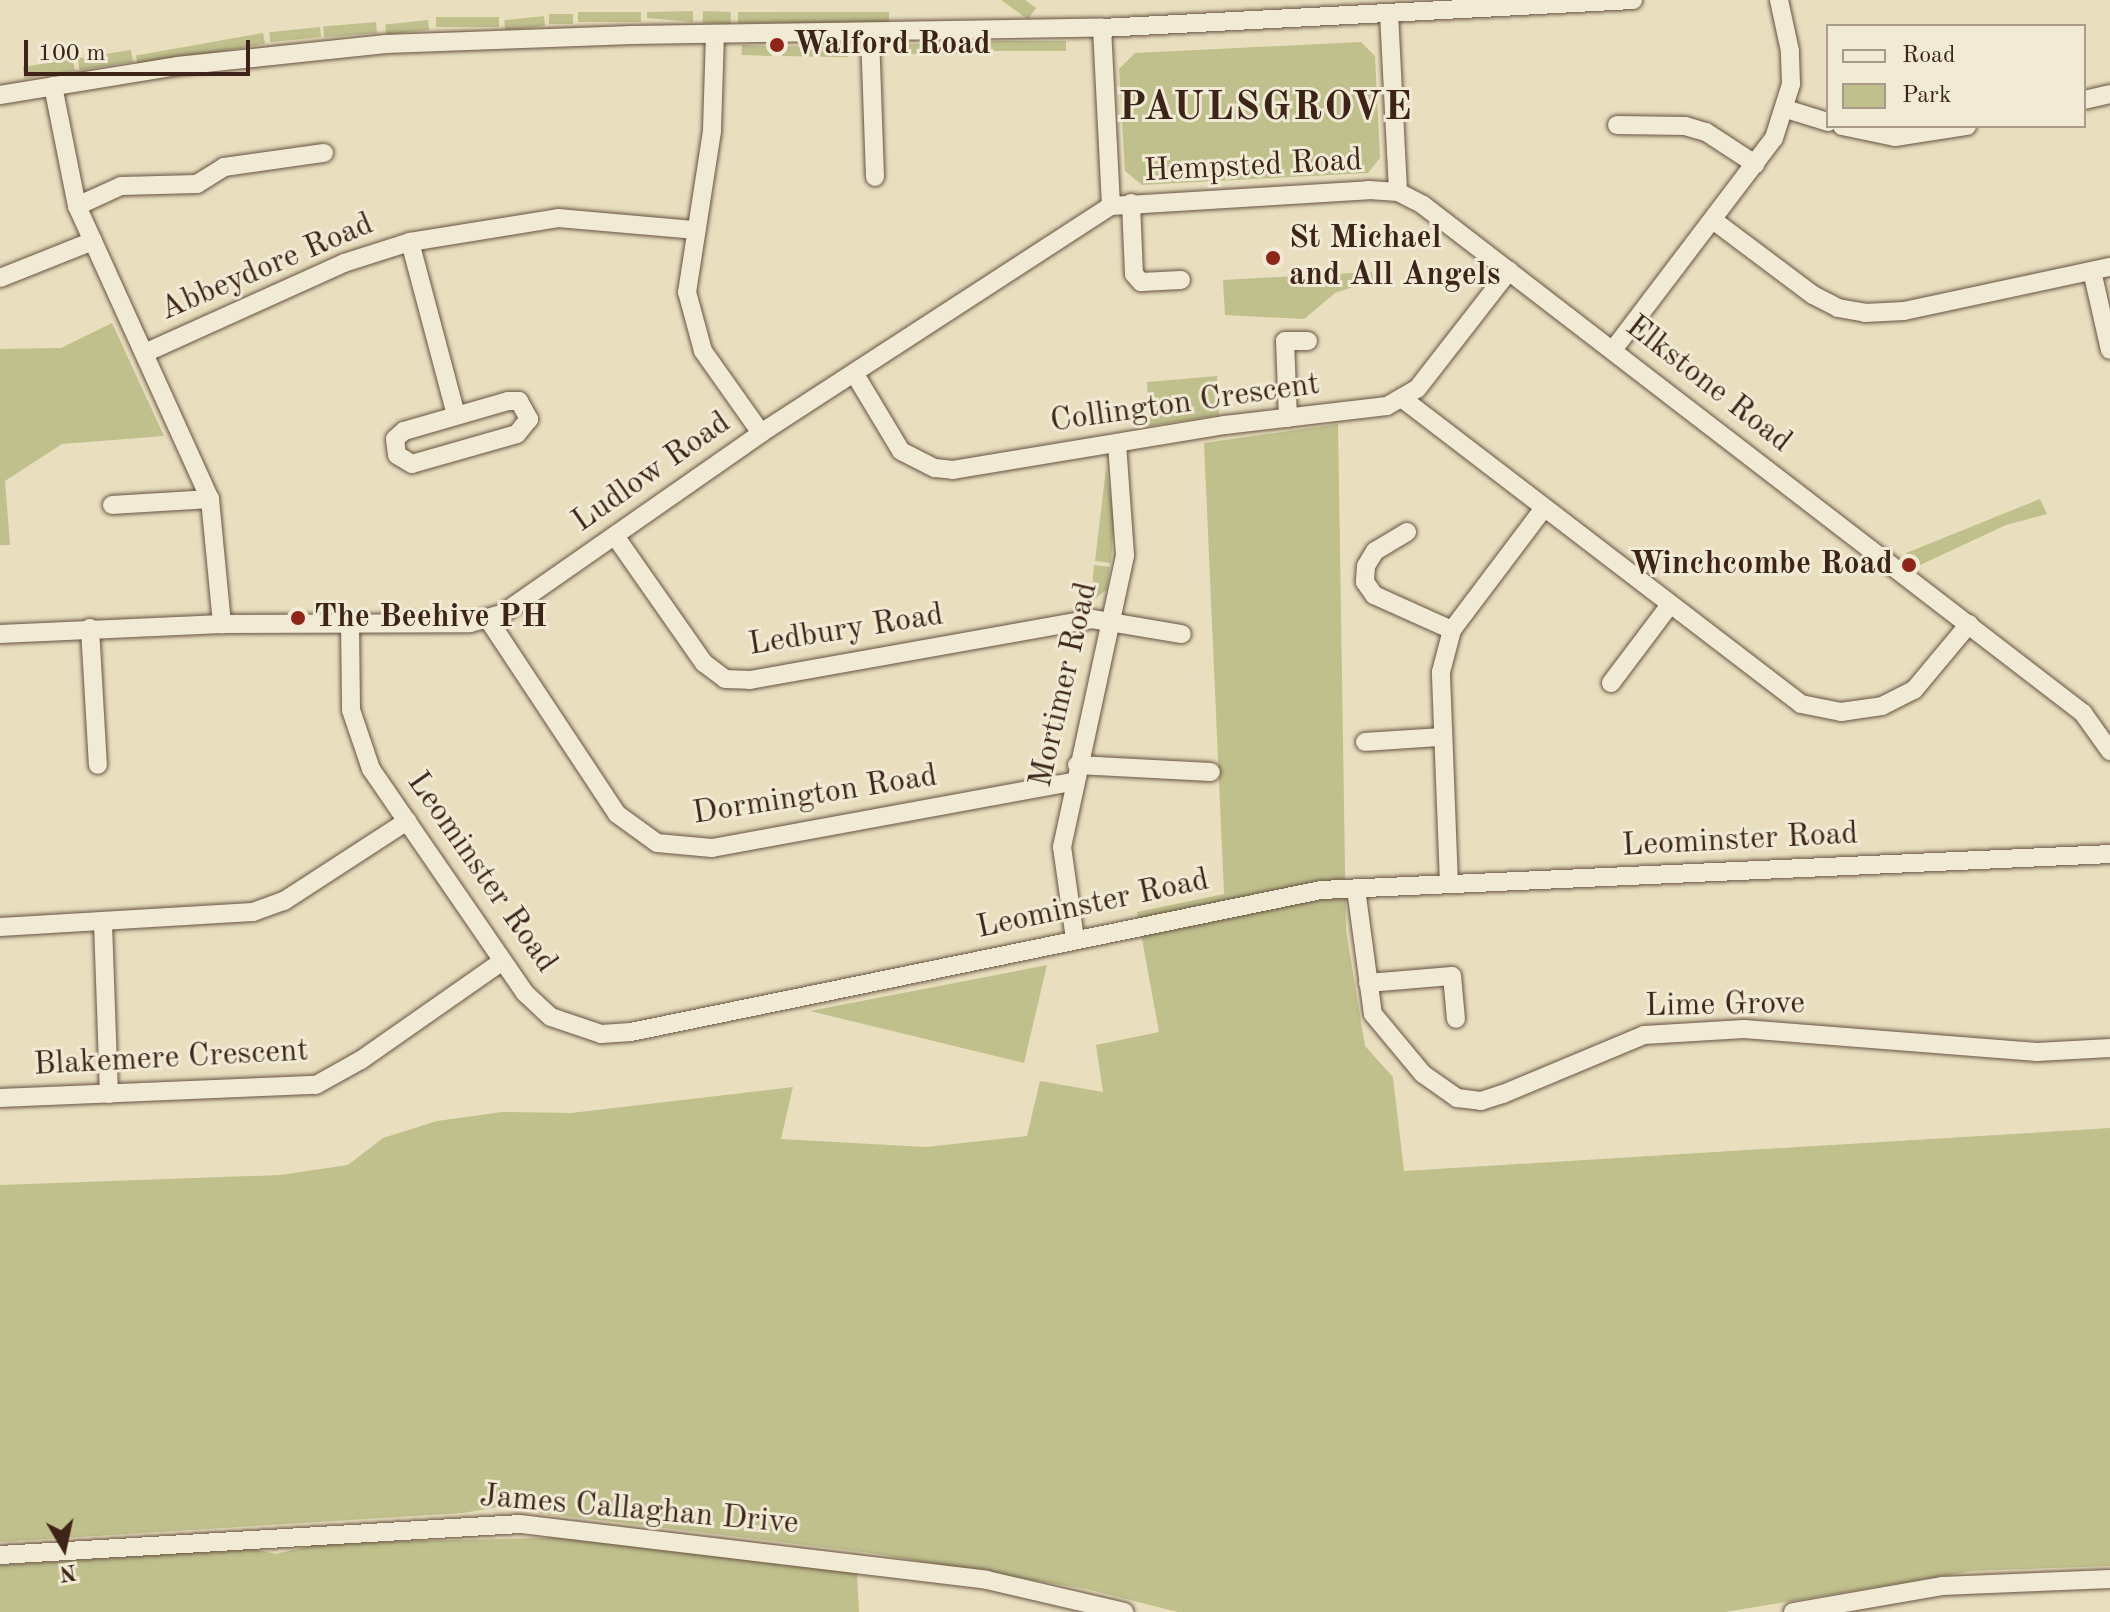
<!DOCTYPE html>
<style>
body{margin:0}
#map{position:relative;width:2110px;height:1612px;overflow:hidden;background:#e9dfbe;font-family:"Old Standard TT",serif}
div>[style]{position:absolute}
.green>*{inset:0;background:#bfc08c;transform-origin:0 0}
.roads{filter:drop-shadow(0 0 2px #685242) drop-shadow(0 0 2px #685242)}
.minor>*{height:18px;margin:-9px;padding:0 9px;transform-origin:9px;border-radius:9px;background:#f1ead5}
.dots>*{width:22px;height:22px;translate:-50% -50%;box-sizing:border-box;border:4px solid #f1ead5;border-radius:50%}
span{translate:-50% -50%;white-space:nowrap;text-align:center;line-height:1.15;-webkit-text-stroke:6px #f1ead5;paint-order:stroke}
.poi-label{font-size:32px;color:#3d2318;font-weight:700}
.left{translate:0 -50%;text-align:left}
.right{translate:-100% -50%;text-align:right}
.street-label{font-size:32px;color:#3d2318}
.district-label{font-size:40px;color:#3d2318;font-weight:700;letter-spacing:2px}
.legend{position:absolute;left:1826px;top:24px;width:260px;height:104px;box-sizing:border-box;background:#f1ead5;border:2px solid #a99a89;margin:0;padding:10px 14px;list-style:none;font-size:24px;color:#3d2318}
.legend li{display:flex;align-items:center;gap:16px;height:40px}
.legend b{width:40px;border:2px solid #a99a89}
.north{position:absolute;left:24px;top:1508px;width:80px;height:80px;-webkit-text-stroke:6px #f1ead5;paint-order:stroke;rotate:171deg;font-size:22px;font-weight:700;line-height:32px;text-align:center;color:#3d2318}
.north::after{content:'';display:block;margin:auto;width:28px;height:36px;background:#3d2318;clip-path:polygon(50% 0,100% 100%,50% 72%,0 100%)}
.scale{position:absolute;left:24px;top:40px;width:226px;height:36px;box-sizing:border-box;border:4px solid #3d2318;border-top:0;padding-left:10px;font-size:24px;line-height:28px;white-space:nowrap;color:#3d2318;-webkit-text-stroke:6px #f1ead5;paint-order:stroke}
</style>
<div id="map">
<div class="green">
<div style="left:1036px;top:8px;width:14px;height:140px;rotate:126deg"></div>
<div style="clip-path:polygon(693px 11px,693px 22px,647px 18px,647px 12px)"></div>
<div style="left:703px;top:11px;width:28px;height:12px;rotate:2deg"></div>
<div style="left:641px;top:12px;width:10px;height:63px;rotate:90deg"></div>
<div style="left:738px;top:12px;width:151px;height:11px"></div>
<div style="left:573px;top:14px;width:10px;height:24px;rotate:90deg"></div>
<div style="left:544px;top:16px;width:10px;height:40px;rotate:84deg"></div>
<div style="left:499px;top:17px;width:10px;height:63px;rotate:90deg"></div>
<div style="left:428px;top:20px;width:10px;height:43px;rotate:84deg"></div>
<div style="left:376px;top:22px;width:11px;height:53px;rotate:85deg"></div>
<div style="left:320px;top:27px;width:10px;height:51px;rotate:84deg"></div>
<div style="left:263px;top:33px;width:11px;height:129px;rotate:80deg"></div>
<div style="left:1066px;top:41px;width:10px;height:93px;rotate:90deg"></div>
<div style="clip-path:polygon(1361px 42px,1375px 56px,1380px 158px,1368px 173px,1142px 185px,1125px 171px,1119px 69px,1135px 53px)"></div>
<div style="left:964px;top:44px;width:10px;height:67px;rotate:90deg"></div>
<div style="left:742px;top:45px;width:30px;height:10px;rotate:2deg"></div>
<div style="left:782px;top:46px;width:66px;height:10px;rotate:1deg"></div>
<div style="left:131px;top:50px;width:12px;height:54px;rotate:81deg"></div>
<div style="left:73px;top:59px;width:12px;height:51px;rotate:81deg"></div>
<div style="clip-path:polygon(1372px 272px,1373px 280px,1335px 293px,1304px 319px,1225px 315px,1223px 280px)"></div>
<div style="clip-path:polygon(112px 323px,164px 436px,62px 444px,5px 481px,10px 545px,0 545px,0 349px,61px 348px)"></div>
<div style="clip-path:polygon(1217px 376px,1219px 415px,1149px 426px,1147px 382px)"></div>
<div style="clip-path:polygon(1338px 424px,1346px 930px,1365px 1046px,1393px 1077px,1404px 1171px,2110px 1128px,2110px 1566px,1973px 1571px,1725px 1612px,1178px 1612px,1086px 1589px,871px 1553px,539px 1513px,510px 1505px,463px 1513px,0 1542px,0 1185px,280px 1175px,348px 1165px,383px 1138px,437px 1121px,502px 1112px,571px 1113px,793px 1087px,781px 1139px,926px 1147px,1027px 1136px,1040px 1081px,1103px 1092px,1096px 1045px,1159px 1032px,1137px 912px,1224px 894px,1204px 443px)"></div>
<div style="clip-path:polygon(1106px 468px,1114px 518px,1111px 563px,1095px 561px)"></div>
<div style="clip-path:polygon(2040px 499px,2047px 514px,2006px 525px,1918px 566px,1906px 553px)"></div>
<div style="clip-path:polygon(1094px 565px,1110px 567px,1106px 590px,1091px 602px)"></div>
<div style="clip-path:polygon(1047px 965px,1024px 1063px,810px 1011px)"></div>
<div style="clip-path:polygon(584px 1537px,857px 1573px,859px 1612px,0 1612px,0 1565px,252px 1548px,275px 1554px,325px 1543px)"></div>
</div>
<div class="roads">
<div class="minor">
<div style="left:1389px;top:13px;width:179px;rotate:87.1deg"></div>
<div style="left:1102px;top:28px;width:178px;rotate:87.1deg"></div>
<div style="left:715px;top:34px;width:97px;rotate:91.8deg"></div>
<div style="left:712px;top:131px;width:163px;rotate:98.8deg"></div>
<div style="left:687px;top:292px;width:61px;rotate:74.8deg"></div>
<div style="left:703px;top:351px;width:100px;rotate:54.7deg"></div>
<div style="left:870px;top:34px;width:143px;rotate:88deg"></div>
<div style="left:53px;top:86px;width:122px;rotate:78.7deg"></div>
<div style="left:77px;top:206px;width:322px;rotate:65.6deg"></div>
<div style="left:210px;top:499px;width:126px;rotate:84.5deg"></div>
<div style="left:0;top:95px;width:179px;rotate:-9.3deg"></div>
<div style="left:177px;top:66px;width:210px;rotate:-6deg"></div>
<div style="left:386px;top:44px;width:246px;rotate:-2.1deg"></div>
<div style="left:632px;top:35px;width:470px;rotate:-0.9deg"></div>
<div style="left:1102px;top:28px;width:532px;rotate:-3.02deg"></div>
<div style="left:2084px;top:100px;width:27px;rotate:-13deg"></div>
<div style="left:1786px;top:109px;width:44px;rotate:17.2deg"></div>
<div style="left:1617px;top:125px;width:68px;rotate:0.8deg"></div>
<div style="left:1685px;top:126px;width:22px;rotate:16deg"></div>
<div style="left:1706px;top:132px;width:59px;rotate:33.1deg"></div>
<div style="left:1842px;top:126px;width:54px;rotate:11.7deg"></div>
<div style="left:1895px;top:137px;width:73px;rotate:-8.7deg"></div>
<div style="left:1131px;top:203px;width:71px;rotate:87.6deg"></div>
<div style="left:1134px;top:274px;width:11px;rotate:49deg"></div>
<div style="left:1141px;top:282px;width:40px;rotate:-2.9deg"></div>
<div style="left:77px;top:206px;width:48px;rotate:-24.4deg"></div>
<div style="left:121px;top:186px;width:76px;rotate:-1.5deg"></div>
<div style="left:197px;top:184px;width:32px;rotate:-32deg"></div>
<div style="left:224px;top:167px;width:101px;rotate:-8deg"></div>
<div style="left:1713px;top:220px;width:125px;rotate:36.9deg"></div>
<div style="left:1813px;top:295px;width:28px;rotate:27deg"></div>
<div style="left:1838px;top:308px;width:27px;rotate:10deg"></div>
<div style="left:1865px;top:313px;width:39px;rotate:-3deg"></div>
<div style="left:1904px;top:311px;width:211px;rotate:-12.1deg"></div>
<div style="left:410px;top:242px;width:179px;rotate:75.1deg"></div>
<div style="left:2092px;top:271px;width:81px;rotate:77.2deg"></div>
<div style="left:0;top:278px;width:100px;rotate:-21.7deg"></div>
<div style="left:1613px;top:350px;width:266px;rotate:-52.8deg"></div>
<div style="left:1774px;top:138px;width:57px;rotate:-72.5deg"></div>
<div style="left:1791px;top:84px;width:33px;rotate:-92deg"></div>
<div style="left:1790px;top:51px;width:52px;rotate:-102.2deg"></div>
<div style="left:147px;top:352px;width:216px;rotate:-24.3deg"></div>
<div style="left:344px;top:263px;width:69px;rotate:-17.7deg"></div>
<div style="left:410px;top:242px;width:150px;rotate:-9.2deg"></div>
<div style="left:558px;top:218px;width:139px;rotate:5deg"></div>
<div style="left:856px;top:376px;width:87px;rotate:59deg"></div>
<div style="left:901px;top:451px;width:38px;rotate:27deg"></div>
<div style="left:935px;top:468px;width:18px;rotate:6deg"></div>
<div style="left:953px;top:470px;width:276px;rotate:-9.4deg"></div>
<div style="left:1225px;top:425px;width:163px;rotate:-6.7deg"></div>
<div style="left:1387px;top:406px;width:34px;rotate:-30deg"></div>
<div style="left:1417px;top:389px;width:150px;rotate:-52.1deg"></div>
<div style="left:1403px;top:399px;width:501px;rotate:37.46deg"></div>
<div style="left:1801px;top:704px;width:41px;rotate:11.3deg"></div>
<div style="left:1841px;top:712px;width:41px;rotate:-8.3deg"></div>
<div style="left:1882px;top:706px;width:36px;rotate:-27deg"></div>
<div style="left:1914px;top:690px;width:86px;rotate:-50.2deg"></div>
<div style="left:508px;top:401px;width:11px"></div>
<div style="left:519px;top:401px;width:21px;rotate:61deg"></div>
<div style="left:529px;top:419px;width:19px;rotate:129deg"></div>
<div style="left:517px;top:434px;width:109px;rotate:164.1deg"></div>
<div style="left:412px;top:464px;width:17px;rotate:-149deg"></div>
<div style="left:397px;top:455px;width:16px;rotate:-97deg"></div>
<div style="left:395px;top:439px;width:12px;rotate:-42deg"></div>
<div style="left:404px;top:431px;width:108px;rotate:-16.1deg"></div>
<div style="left:1288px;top:418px;width:77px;rotate:-92.2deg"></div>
<div style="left:1285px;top:341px;width:23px"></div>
<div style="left:112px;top:505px;width:98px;rotate:-3.5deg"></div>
<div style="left:1407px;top:532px;width:37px;rotate:149deg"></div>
<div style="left:1375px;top:551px;width:17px;rotate:121deg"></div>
<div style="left:1366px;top:566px;width:16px;rotate:94deg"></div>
<div style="left:1365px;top:582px;width:16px;rotate:55deg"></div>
<div style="left:1374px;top:595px;width:85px;rotate:24.2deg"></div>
<div style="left:615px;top:536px;width:155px;rotate:55deg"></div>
<div style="left:704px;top:663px;width:26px;rotate:37deg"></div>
<div style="left:725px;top:679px;width:25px;rotate:2deg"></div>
<div style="left:750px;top:680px;width:347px;rotate:-10.1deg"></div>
<div style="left:1092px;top:619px;width:91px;rotate:9.5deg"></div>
<div style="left:488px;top:619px;width:234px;rotate:56.5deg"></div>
<div style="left:617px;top:814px;width:49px;rotate:35.9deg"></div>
<div style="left:657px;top:843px;width:55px;rotate:5.2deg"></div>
<div style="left:712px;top:848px;width:367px;rotate:-10.4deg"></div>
<div style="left:350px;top:624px;width:86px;rotate:89.3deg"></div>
<div style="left:351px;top:710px;width:62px;rotate:71.3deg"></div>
<div style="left:371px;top:769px;width:272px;rotate:55.5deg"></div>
<div style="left:525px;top:993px;width:35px;rotate:43deg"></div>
<div style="left:551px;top:1017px;width:53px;rotate:18.8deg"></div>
<div style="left:601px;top:1034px;width:30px;rotate:-4deg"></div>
<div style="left:631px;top:1032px;width:704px;rotate:-11.63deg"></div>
<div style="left:1321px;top:890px;width:790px;rotate:-2.61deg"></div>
<div style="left:90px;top:628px;width:137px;rotate:86.7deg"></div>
<div style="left:0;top:634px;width:222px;rotate:-2.6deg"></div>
<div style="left:222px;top:624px;width:248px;rotate:-0.2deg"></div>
<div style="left:470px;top:623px;width:33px;rotate:-16deg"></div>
<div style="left:502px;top:614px;width:316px;rotate:-34.9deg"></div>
<div style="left:761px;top:433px;width:417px;rotate:-33deg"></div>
<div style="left:1111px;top:206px;width:258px;rotate:-3.5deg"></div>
<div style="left:1369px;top:190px;width:29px;rotate:4deg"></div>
<div style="left:1398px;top:192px;width:28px;rotate:27deg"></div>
<div style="left:1423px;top:205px;width:833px;rotate:37.59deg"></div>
<div style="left:2083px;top:713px;width:47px;rotate:54.6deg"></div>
<div style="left:1611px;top:683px;width:96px;rotate:-53deg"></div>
<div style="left:1365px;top:742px;width:76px;rotate:-3.8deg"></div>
<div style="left:1077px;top:765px;width:134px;rotate:3deg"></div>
<div style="left:1449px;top:884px;width:212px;rotate:-92.2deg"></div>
<div style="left:1441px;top:672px;width:43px;rotate:-75.3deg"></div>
<div style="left:1452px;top:630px;width:153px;rotate:-53deg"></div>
<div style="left:1356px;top:889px;width:126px;rotate:82.3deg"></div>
<div style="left:1373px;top:1014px;width:78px;rotate:50.2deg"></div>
<div style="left:1423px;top:1074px;width:42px;rotate:35.2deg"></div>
<div style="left:1457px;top:1098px;width:24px;rotate:7deg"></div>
<div style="left:1481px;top:1101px;width:23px;rotate:-18deg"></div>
<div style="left:1503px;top:1094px;width:153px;rotate:-22.7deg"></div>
<div style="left:1644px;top:1035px;width:100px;rotate:-3.4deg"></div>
<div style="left:1744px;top:1029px;width:294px;rotate:4.5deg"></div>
<div style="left:2037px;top:1052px;width:73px;rotate:-3.1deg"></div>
<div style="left:103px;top:923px;width:171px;rotate:88deg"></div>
<div style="left:0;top:927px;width:253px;rotate:-3.4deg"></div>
<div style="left:253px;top:912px;width:33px;rotate:-20deg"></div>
<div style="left:284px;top:901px;width:147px;rotate:-33deg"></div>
<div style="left:1075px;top:939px;width:93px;rotate:-98deg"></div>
<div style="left:1062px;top:847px;width:299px;rotate:-77.8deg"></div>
<div style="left:1125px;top:555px;width:112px;rotate:-94.1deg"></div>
<div style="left:1368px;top:983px;width:84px;rotate:-4.8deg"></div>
<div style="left:1452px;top:976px;width:43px;rotate:84.7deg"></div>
<div style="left:0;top:1098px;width:316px;rotate:-2.4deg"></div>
<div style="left:316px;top:1085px;width:51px;rotate:-29.1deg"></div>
<div style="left:361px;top:1060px;width:171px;rotate:-35deg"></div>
<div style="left:0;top:1555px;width:521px;rotate:-3.41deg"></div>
<div style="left:520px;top:1524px;width:470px;rotate:6.8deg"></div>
<div style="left:987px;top:1580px;width:141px;rotate:13.1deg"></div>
<div style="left:1793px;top:1612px;width:151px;rotate:-9.9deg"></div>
<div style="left:1942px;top:1586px;width:168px;rotate:-2.4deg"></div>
</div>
</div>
<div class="dots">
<div style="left:777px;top:45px;background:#8f2418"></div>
<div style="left:1273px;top:258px;background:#8f2418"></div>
<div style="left:1909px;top:565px;background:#8f2418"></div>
<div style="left:298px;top:618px;background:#8f2418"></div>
</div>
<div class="poi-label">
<span class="left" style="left:793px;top:45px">Walford Road</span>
<span class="left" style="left:1289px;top:258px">St Michael<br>and All Angels</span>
<span class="right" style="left:1893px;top:565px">Winchcombe Road</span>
<span class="left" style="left:314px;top:618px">The Beehive PH</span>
</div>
<div class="street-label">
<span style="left:1253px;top:167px;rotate:-3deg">Hempsted Road</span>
<span style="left:267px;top:268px;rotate:-23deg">Abbeydore Road</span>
<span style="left:1708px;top:385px;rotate:38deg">Elkstone Road</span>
<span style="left:1185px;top:404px;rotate:-8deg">Collington Crescent</span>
<span style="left:652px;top:473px;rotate:-35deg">Ludlow Road</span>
<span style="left:846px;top:631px;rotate:-9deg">Ledbury Road</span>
<span style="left:1065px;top:685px;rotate:-77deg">Mortimer Road</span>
<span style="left:815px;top:796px;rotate:-9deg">Dormington Road</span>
<span style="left:1740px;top:841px;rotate:-3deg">Leominster Road</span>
<span style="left:481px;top:873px;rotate:55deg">Leominster Road</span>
<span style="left:1093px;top:905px;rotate:-12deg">Leominster Road</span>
<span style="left:1725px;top:1006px;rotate:-1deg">Lime Grove</span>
<span style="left:171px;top:1059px;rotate:-3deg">Blakemere Crescent</span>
<span style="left:639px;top:1511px;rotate:5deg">James Callaghan Drive</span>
</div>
<div class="district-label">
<span style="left:1266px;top:109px">PAULSGROVE</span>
</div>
<ul class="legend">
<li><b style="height:10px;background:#f1ead5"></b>Road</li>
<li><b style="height:22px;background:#bfc08c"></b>Park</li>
</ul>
<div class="north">N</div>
<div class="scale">100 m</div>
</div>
